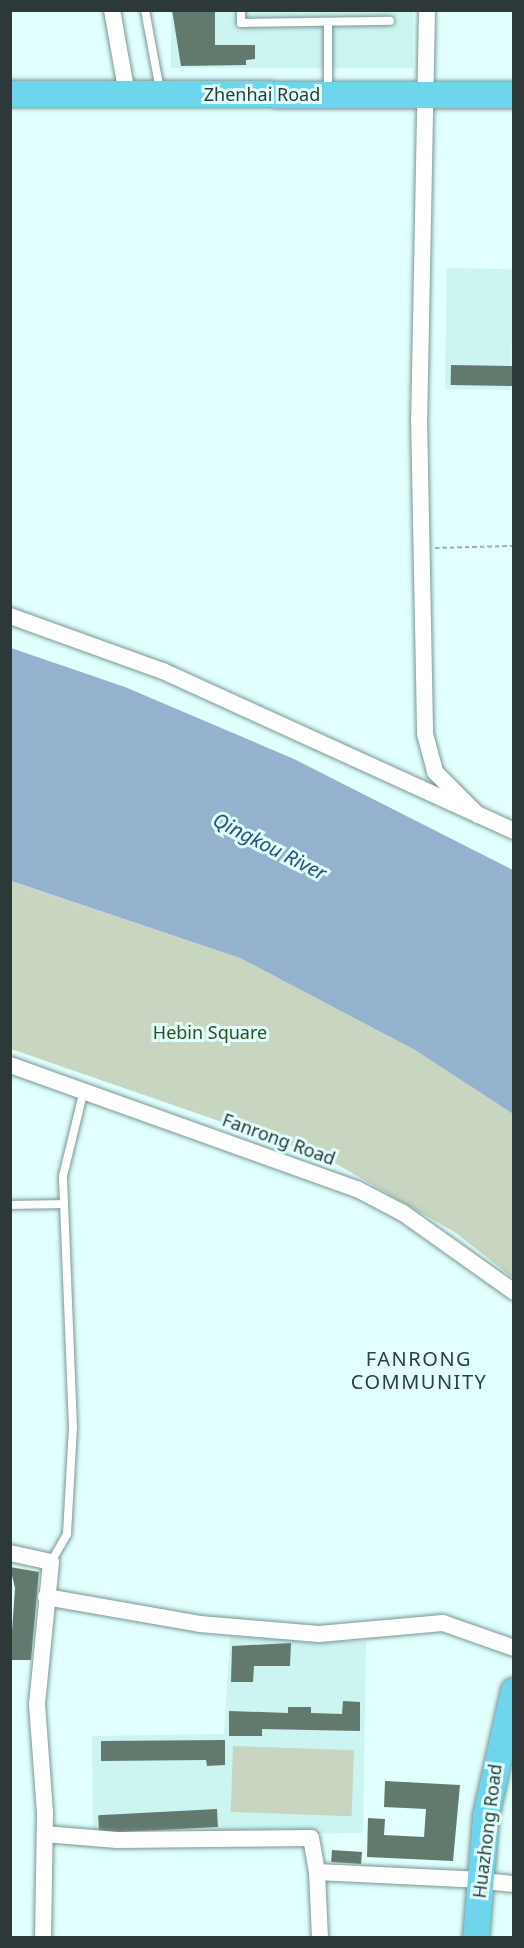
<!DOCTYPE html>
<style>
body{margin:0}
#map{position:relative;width:524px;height:1948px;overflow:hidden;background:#e0fffd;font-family:"Noto Sans",sans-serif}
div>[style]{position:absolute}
.built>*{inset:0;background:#ccf4f1;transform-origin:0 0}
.green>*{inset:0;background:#c7d5c1;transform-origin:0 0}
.water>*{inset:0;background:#94b2cd}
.building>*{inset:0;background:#62796e;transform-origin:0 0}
.path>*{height:2px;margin-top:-1px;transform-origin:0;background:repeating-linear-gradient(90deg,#99b1af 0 4.5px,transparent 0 7.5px)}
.roads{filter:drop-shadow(0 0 2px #799694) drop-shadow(0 0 2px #799694)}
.service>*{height:8px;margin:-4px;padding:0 4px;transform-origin:4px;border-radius:4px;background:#fff}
.minor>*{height:16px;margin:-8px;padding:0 8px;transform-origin:8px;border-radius:8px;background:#fff}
.primary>*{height:26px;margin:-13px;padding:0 13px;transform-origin:13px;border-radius:13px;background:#6ed6ec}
span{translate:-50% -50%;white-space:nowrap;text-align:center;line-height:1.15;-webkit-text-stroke:6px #e0fffd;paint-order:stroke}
.street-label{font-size:18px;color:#2d3938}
.park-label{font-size:18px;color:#2e4d1f}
.water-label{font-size:20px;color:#25547a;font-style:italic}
.neighbourhood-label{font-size:20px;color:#27413f;letter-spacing:1.5px}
.frame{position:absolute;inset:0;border:12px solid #2d3938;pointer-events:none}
</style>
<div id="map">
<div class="built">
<div style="left:171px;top:11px;width:242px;height:57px"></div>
<div style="left:447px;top:268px;width:66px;height:121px;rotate:1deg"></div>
<div style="clip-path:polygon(230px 1637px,366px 1642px,363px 1833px,93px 1836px,92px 1736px,224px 1734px)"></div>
</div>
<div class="green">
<div style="clip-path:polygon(10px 881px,240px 958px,415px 1050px,513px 1114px,513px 1278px,456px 1233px,326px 1158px,11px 1049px)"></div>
<div style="left:233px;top:1746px;width:121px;height:66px;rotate:2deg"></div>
</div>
<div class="water">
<div style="clip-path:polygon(11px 648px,125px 687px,294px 759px,513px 870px,513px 1114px,415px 1050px,240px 958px,11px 881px)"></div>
</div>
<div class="building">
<div style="clip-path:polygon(172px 10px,215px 10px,215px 45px,255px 45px,255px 59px,246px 60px,246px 65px,181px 66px)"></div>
<div style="left:451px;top:365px;width:62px;height:20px;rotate:1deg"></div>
<div style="clip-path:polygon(10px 1567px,39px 1572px,31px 1660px,10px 1660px,15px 1588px)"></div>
<div style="clip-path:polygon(291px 1643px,290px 1666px,254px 1666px,253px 1682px,231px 1682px,232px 1646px)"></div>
<div style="clip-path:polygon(343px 1701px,360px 1702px,360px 1731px,262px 1729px,262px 1736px,229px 1736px,229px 1711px,288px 1713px,288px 1707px,311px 1707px,311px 1713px,342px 1714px)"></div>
<div style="clip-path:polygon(225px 1740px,225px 1765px,207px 1766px,206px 1760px,101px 1761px,101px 1741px)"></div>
<div style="clip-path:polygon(385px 1781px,460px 1785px,453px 1861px,367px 1857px,368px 1818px,385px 1819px,384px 1835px,424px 1837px,426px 1809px,384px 1807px)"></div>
<div style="left:217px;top:1809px;width:18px;height:119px;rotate:87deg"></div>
<div style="left:332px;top:1850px;width:30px;height:12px;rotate:4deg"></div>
</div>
<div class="path">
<div style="left:435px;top:548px;width:79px;rotate:-1.5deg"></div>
</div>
<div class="roads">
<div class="service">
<div style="left:145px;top:10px;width:81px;rotate:79.4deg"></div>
<div style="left:241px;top:10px;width:13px;rotate:90deg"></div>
<div style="left:241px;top:23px;width:149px;rotate:-0.8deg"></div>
<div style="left:328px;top:91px;width:69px;rotate:-90deg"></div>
<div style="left:10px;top:1205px;width:54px;rotate:-1.1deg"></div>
<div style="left:51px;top:1562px;width:32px;rotate:-60deg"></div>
<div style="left:67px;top:1534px;width:107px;rotate:-86.8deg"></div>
<div style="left:73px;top:1427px;width:251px;rotate:-92.3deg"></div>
<div style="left:63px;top:1176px;width:89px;rotate:-76.3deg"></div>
</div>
<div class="minor">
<div style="left:112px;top:10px;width:85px;rotate:79.9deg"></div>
<div style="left:427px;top:10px;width:406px;rotate:91.1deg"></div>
<div style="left:419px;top:416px;width:318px;rotate:88.9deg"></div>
<div style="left:425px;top:734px;width:39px;rotate:75deg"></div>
<div style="left:435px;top:772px;width:61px;rotate:45deg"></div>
<div style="left:10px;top:616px;width:163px;rotate:19.8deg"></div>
<div style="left:163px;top:671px;width:386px;rotate:24.5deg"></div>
<div style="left:10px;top:1065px;width:368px;rotate:19.7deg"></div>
<div style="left:357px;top:1189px;width:52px;rotate:27.6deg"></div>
<div style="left:403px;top:1213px;width:136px;rotate:35.4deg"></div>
<div style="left:10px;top:1553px;width:42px;rotate:12.4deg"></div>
<div style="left:51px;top:1562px;width:143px;rotate:95.6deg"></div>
<div style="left:37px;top:1704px;width:109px;rotate:85.8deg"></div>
<div style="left:45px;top:1813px;width:125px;rotate:90.9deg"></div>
<div style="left:46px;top:1597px;width:156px;rotate:9.9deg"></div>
<div style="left:200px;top:1624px;width:119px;rotate:4.8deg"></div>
<div style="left:319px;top:1634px;width:124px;rotate:-5.1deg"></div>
<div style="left:443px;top:1623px;width:75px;rotate:19.4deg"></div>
<div style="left:45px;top:1834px;width:72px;rotate:4.8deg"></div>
<div style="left:117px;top:1840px;width:194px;rotate:-0.6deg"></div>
<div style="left:311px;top:1838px;width:35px;rotate:80deg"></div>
<div style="left:317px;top:1872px;width:161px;rotate:2.8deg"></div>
<div style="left:317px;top:1872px;width:66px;rotate:87.4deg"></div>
<div style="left:494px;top:1882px;width:20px;rotate:6deg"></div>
</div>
<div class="primary">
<div style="left:10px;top:94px;width:504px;rotate:0.11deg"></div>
<div style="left:476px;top:1938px;width:122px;rotate:-85.3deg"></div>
<div style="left:486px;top:1816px;width:128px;rotate:-77.4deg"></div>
</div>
</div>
<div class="street-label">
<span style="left:262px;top:94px">Zhenhai Road</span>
<span style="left:279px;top:1139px;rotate:20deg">Fanrong Road</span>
<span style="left:487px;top:1831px;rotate:-83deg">Huazhong Road</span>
</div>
<div class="park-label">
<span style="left:210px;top:1032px">Hebin Square</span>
</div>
<div class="water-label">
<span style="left:270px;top:846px;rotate:27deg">Qingkou River</span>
</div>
<div class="neighbourhood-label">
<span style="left:419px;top:1370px">FANRONG<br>COMMUNITY</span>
</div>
<div class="frame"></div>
</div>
